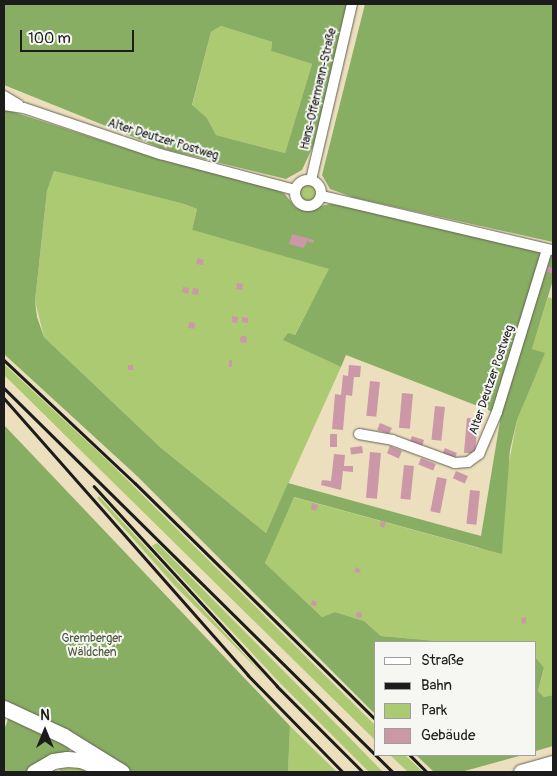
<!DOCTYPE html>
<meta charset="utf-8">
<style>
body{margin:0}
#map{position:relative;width:557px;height:776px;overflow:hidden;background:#ecdfbd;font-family:Pangolin,sans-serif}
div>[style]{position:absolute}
.green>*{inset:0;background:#abca71}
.round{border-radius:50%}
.forest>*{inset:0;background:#88ae63}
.building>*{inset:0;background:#cc98a8;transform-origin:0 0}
.roads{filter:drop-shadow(0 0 1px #656054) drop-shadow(0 0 1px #656054)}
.minor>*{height:10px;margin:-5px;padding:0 5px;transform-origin:5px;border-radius:5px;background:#fff}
.minor>.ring{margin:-5px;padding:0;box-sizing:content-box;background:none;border:10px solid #fff;border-radius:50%}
.highway>*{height:15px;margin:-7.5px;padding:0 7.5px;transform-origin:7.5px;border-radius:7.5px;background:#fff}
.rail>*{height:2.5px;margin:-1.25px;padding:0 1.25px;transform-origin:1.25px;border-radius:1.25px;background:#1c1c1c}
span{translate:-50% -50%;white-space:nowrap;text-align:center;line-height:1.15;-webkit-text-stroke:4px #f6f6f2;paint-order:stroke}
.street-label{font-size:12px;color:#1c1c1c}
.park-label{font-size:12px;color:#4e593a}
.frame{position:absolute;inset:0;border:5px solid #1c1c1c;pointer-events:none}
.legend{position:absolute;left:374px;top:641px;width:162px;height:115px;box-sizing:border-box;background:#f6f6f2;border:1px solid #9f9f9c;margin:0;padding:6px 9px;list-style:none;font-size:15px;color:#1c1c1c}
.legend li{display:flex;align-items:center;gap:10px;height:25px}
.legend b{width:25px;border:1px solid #9f9f9c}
.north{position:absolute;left:20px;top:706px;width:50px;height:50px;-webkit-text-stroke:4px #f6f6f2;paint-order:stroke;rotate:0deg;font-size:14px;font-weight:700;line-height:20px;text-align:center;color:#1c1c1c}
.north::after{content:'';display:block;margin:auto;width:18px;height:22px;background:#1c1c1c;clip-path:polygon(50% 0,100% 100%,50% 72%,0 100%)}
.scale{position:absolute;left:20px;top:30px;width:114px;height:22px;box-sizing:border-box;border:2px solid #1c1c1c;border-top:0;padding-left:6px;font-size:15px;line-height:18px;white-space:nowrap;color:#1c1c1c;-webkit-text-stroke:4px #f6f6f2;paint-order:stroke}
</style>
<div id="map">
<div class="green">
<div style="clip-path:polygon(221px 26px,272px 42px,271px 51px,312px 64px,285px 153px,216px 135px,207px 118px,192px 106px,211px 32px)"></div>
<div style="clip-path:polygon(54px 171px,184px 204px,197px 209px,192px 230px,330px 269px,294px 336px,284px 340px,341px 367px,266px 533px,160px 447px,44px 337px,35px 301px,47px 191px)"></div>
<div class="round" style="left:299px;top:184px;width:18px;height:18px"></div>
<div style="clip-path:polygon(548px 297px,553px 299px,553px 695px,544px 697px,538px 691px,544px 669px,536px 658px,536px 642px,448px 642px,381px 636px,364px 621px,335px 612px,322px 617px,265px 563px,293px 497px,479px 548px,505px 484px,517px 420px,544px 354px,532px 349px)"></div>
<div style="clip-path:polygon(4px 364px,107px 460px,376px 726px,376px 741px,4px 375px)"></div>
<div style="clip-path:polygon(99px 496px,132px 532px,268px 680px,175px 586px,97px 498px)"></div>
<div style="clip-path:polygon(157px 543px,342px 730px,383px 772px,369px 772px,280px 683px,152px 546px)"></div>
<div style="clip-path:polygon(290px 726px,337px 772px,288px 772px)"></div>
<div style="clip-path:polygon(390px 755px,405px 755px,423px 772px,408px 772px)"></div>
<div style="clip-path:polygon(78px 765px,97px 772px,61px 772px,57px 767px)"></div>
</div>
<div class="forest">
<div style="clip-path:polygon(evenodd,4px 4px,347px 4px,315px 142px,302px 170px,286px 179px,163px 149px,4px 85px,4px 4px,221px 26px,272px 42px,271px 51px,312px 64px,285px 153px,216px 135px,207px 118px,192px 105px,211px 32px,221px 26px)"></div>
<div style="clip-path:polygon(365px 4px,553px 4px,553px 242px,355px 198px,330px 189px,322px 175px)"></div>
<div style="clip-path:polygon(evenodd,4px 109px,159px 159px,271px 188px,284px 193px,295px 207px,303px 210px,330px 204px,348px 206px,553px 255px,553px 280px,532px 349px,545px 353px,517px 420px,510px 450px,502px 554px,294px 497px,265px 563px,322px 617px,335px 612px,364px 621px,381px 636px,448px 642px,376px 642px,376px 715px,137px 476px,4px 354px,4px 109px,54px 171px,184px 204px,197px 209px,192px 230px,329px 269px,295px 335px,288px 333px,283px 340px,341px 367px,346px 355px,501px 415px,481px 536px,288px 483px,266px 533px,160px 447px,44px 337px,37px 317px,35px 301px,47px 191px,54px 171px)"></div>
<div style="clip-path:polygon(4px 425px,290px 726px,288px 772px,130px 772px,4px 703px)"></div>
<div style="clip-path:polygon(536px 658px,544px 668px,538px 691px,544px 697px,553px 695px,553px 746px,536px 751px)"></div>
<div style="clip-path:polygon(10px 714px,73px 744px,66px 756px,29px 772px,4px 772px,4px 730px)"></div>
<div style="clip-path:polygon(416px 755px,523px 755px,461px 772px,434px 772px)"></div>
</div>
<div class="building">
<div style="clip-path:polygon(292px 234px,314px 240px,313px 243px,307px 241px,304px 248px,289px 244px)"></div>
<div style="clip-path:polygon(198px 258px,204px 260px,203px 265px,196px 264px)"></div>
<div style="clip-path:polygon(547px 266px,553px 268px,553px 274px,545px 271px)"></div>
<div style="left:237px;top:283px;width:6px;height:6px;rotate:9deg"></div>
<div style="clip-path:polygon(183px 287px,189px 288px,188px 294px,182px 292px)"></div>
<div style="left:193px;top:288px;width:6px;height:6px;rotate:9deg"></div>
<div style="clip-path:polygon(232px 316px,238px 317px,237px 323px,232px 322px)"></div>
<div style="clip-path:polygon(242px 317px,248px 318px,248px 323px,242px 322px)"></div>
<div style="left:189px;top:322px;width:6px;height:6px;rotate:9deg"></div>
<div class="round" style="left:239.5px;top:335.5px;width:7px;height:7px"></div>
<div style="left:229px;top:360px;width:3px;height:7px"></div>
<div style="left:128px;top:365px;width:5px;height:5px"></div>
<div style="clip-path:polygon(349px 365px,361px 366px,360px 377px,354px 377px,352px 396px,346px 395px,343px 430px,332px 429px,335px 394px,341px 395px,343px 375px,348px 376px)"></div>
<div style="left:370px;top:381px;width:10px;height:35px;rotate:6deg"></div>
<div style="left:402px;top:393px;width:11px;height:35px;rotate:5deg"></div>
<div style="left:435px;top:406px;width:10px;height:34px;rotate:6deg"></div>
<div style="left:467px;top:418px;width:11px;height:35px;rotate:5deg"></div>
<div style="clip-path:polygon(380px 423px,392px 428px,389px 434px,377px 430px)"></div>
<div style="left:330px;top:434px;width:7px;height:13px"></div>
<div style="clip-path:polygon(412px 436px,424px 440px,422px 447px,410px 442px)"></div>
<div style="left:362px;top:446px;width:7px;height:12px;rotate:82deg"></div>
<div style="left:390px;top:446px;width:13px;height:8px;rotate:23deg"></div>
<div style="left:445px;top:448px;width:13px;height:8px;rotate:23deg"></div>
<div style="left:370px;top:452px;width:11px;height:46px;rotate:5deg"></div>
<div style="clip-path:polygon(334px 454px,345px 455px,344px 466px,353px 466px,353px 472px,343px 471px,341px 490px,321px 485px,322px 480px,331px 481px)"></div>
<div style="left:421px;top:458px;width:16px;height:7px;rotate:22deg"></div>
<div style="left:404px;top:465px;width:10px;height:34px;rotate:6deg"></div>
<div style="left:456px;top:471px;width:13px;height:8px;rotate:23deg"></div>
<div style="left:437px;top:477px;width:10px;height:35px;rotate:11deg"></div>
<div style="left:470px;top:490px;width:10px;height:34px;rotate:6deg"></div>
<div style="clip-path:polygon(312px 503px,318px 505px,316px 511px,311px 509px)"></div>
<div style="clip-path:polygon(381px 521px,386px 522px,384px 528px,380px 526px)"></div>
<div style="clip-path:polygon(356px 567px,361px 570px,359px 573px,354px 572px)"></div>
<div style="clip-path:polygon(312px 600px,317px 602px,316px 606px,311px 605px)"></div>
<div class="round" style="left:356px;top:612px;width:6px;height:6px"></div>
<div style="clip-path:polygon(526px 617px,526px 623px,522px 624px,521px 618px)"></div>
</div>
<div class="roads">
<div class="minor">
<div style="left:4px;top:96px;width:17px;rotate:31deg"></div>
<div style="left:4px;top:105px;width:20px;rotate:9deg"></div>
<div style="left:24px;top:108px;width:144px;rotate:18.7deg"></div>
<div style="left:160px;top:154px;width:140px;rotate:14.9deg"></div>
<div class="ring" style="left:295px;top:180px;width:16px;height:16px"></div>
<div style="left:311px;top:180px;width:181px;rotate:-76.9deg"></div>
<div style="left:322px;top:196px;width:236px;rotate:13.2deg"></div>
<div style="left:359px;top:434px;width:34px;rotate:10deg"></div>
<div style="left:392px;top:440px;width:67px;rotate:20.1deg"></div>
<div style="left:455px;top:463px;width:13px;rotate:-4deg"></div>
<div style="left:468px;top:462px;width:14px;rotate:-36deg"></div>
<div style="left:479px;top:454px;width:46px;rotate:-66.8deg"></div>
<div style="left:497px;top:412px;width:170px;rotate:-72.9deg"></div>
</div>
<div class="highway">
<div style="left:4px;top:708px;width:66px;rotate:25deg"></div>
<div style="left:64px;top:736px;width:68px;rotate:31.8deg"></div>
<div style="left:34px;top:772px;width:22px;rotate:-30deg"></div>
<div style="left:53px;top:761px;width:14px;rotate:-8deg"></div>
<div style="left:67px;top:759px;width:14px;rotate:4deg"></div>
<div style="left:81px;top:760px;width:28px;rotate:23deg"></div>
<div style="left:521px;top:772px;width:33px;rotate:-16deg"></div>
</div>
</div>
<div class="rail">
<div style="left:4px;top:360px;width:180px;rotate:43.2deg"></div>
<div style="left:135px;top:483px;width:338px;rotate:44.5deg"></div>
<div style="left:4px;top:388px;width:547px;rotate:44.63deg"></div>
<div style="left:4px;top:398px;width:369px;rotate:48.6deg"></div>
<div style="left:248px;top:675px;width:136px;rotate:45.6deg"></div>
<div style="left:94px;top:486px;width:271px;rotate:47.5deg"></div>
<div style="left:277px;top:686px;width:122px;rotate:45deg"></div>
<div style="left:410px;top:755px;width:24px;rotate:45deg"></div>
</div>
<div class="street-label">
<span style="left:319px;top:89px;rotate:-77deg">Hans-Offermann-Straße</span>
<span style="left:163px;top:140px;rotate:17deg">Alter Deutzer Postweg</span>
<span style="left:492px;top:380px;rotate:-71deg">Alter Deutzer Postweg</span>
</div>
<div class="park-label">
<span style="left:92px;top:646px">Gremberger<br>Wäldchen</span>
</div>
<div class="frame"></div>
<ul class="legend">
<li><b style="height:6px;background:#fff"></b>Straße</li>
<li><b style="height:6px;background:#1c1c1c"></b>Bahn</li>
<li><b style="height:14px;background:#abca71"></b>Park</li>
<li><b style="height:14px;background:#cc98a8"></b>Gebäude</li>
</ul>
<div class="north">N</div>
<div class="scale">100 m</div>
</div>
